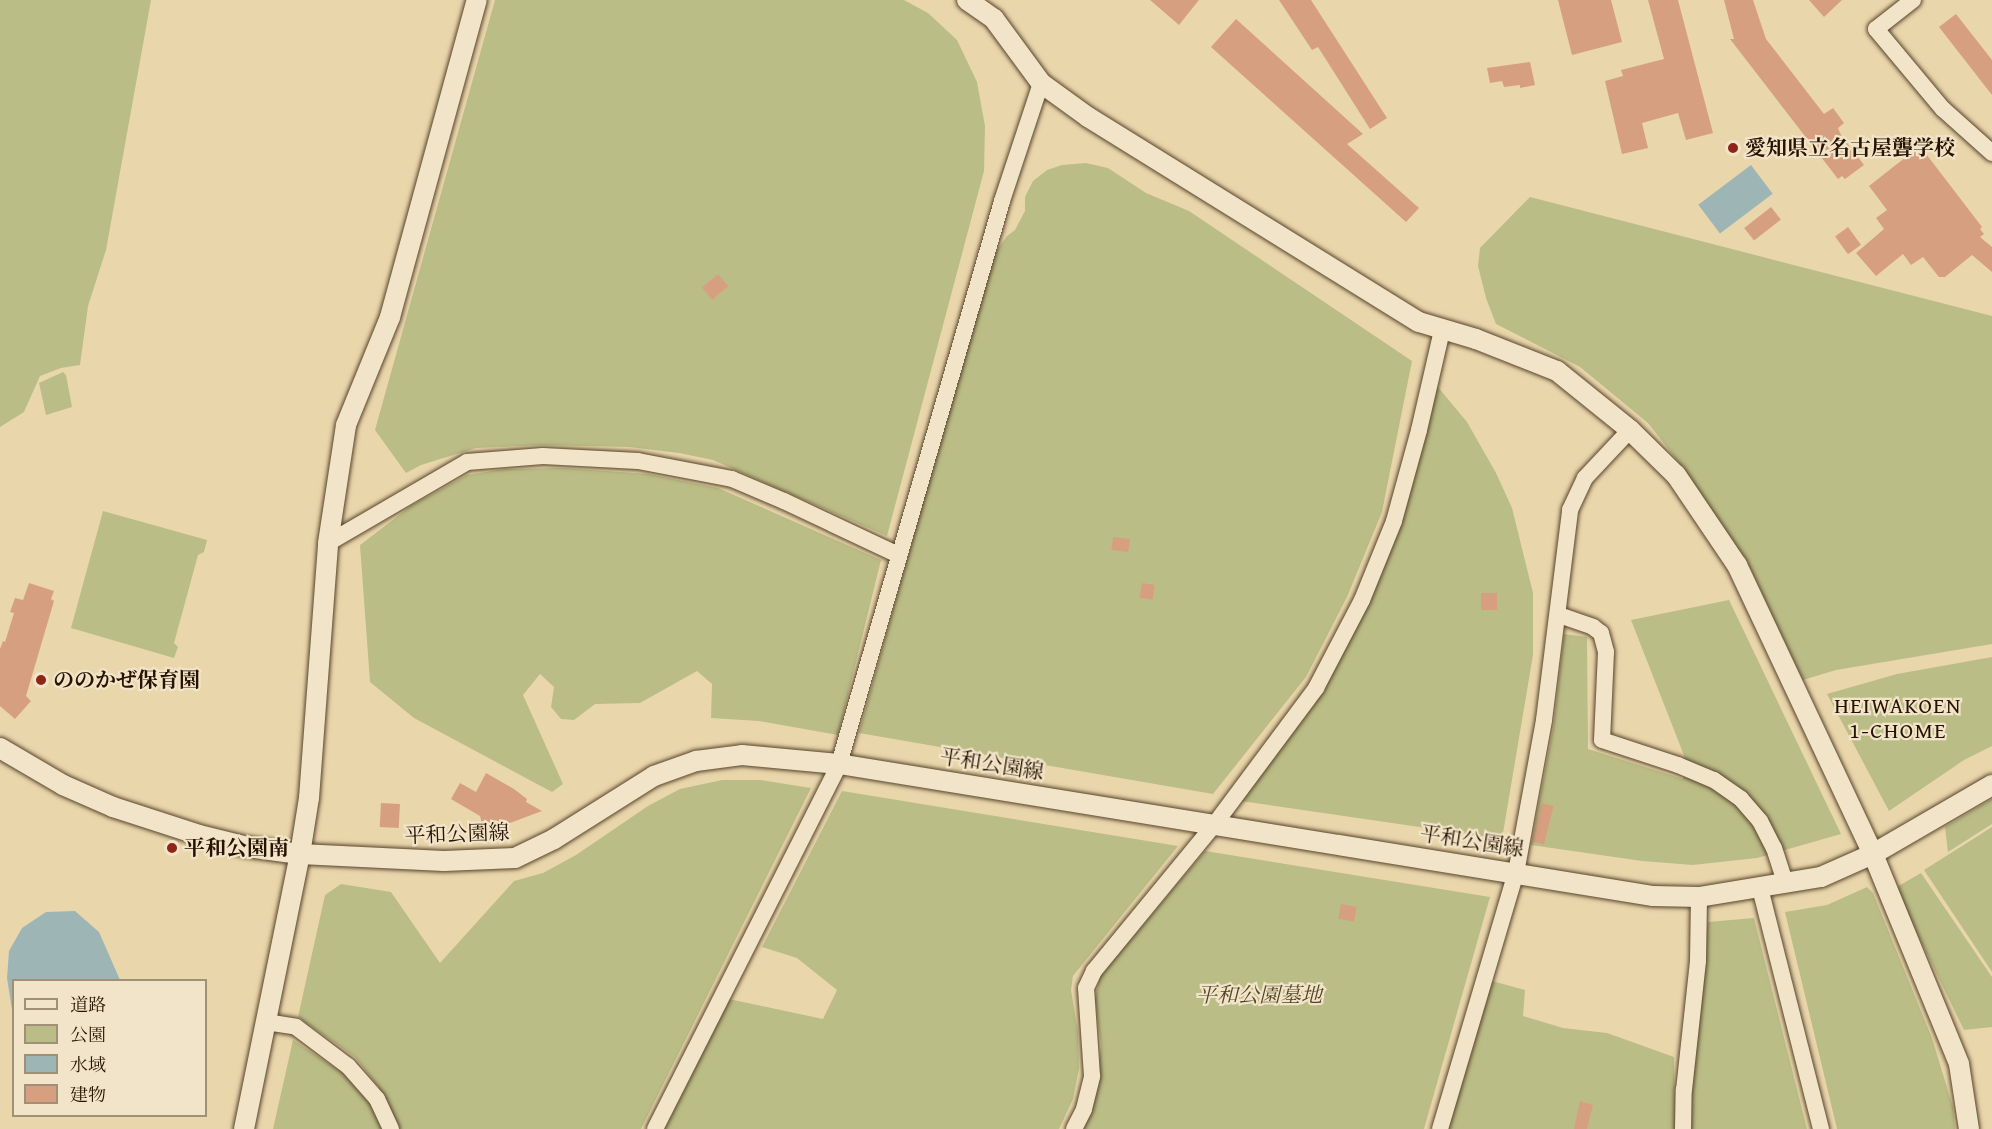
<!DOCTYPE html>
<meta charset="utf-8">
<style>
body{margin:0}
#map{position:relative;width:1992px;height:1129px;overflow:hidden;background:#ead6ab;font-family:"Gentium Book Plus","Noto Serif JP",serif}
div>[style]{position:absolute}
.green>*{inset:0;background:#bbbd86}
.water>*{inset:0;background:#9db6b5;transform-origin:0 0}
.building>*{inset:0;background:#d6a080;transform-origin:0 0}
.roads{filter:drop-shadow(0 0 2px #57442b) drop-shadow(0 0 2px #57442b)}
.minor>*{height:16px;margin:-8px;padding:0 8px;transform-origin:8px;border-radius:8px;background:#f1e4c8}
.tertiary>*{height:20px;margin:-10px;padding:0 10px;transform-origin:10px;border-radius:10px;background:#f1e4c8}
.dots>*{width:16px;height:16px;translate:-50% -50%;box-sizing:border-box;border:3px solid #f1e4c8;border-radius:50%}
span{translate:-50% -50%;white-space:nowrap;text-align:center;line-height:1.15;-webkit-text-stroke:4.5px #f1e4c8;paint-order:stroke}
.poi-label{font-size:21px;color:#261300;font-weight:700}
.left{translate:0 -50%;text-align:left}
.street-label{font-size:21px;color:#261300}
.park-label{font-size:21px;color:#534628;font-style:italic}
.neighbourhood-label{font-size:22px;color:#261300;letter-spacing:1.5px}
.legend{position:absolute;left:12px;top:979px;width:195px;height:138px;box-sizing:border-box;background:#f1e4c8;border:2px solid #a09078;margin:0;padding:8px 10px;list-style:none;font-size:18px;color:#261300}
.legend li{display:flex;align-items:center;gap:12px;height:30px}
.legend b{width:30px;border:2px solid #a09078}
</style>
<div id="map">
<div class="green">
<div style="clip-path:polygon(0 0,151px 0,106px 250px,88px 306px,80px 365px,61px 368px,40px 376px,24px 412px,0 427px)"></div>
<div style="clip-path:polygon(495px 0,904px 0,928px 13px,957px 40px,977px 82px,985px 126px,984px 171px,887px 536px,713px 460px,679px 453px,629px 447px,543px 445px,476px 448px,421px 465px,406px 473px,375px 430px)"></div>
<div style="clip-path:polygon(1086px 163px,1108px 168px,1146px 193px,1189px 211px,1412px 361px,1382px 512px,1347px 597px,1306px 677px,1213px 794px,859px 733px,990px 260px,1007px 236px,1015px 230px,1025px 211px,1025px 197px,1033px 181px,1047px 170px,1062px 165px)"></div>
<div style="clip-path:polygon(1530px 197px,1992px 316px,1992px 644px,1836px 670px,1803px 680px,1750px 568px,1687px 473px,1648px 423px,1580px 367px,1496px 324px,1486px 298px,1478px 266px,1480px 248px)"></div>
<div style="clip-path:polygon(63px 372px,66px 375px,72px 407px,46px 415px,39px 383px)"></div>
<div style="clip-path:polygon(1437px 386px,1467px 422px,1496px 473px,1512px 508px,1533px 593px,1533px 655px,1502px 839px,1241px 801px,1316px 699px)"></div>
<div style="clip-path:polygon(563px 468px,648px 474px,718px 488px,881px 560px,838px 735px,759px 721px,711px 718px,712px 684px,697px 671px,640px 703px,595px 704px,574px 720px,561px 719px,551px 707px,554px 687px,540px 674px,523px 695px,563px 784px,552px 792px,414px 718px,370px 682px,360px 545px,411px 506px,467px 475px,505px 469px)"></div>
<div style="clip-path:polygon(103px 511px,207px 540px,204px 552px,198px 555px,174px 643px,178px 647px,174px 658px,71px 628px)"></div>
<div style="clip-path:polygon(1729px 600px,1841px 834px,1757px 858px,1693px 865px,1642px 861px,1531px 845px,1554px 724px,1564px 634px,1587px 637px,1588px 749px,1683px 779px,1685px 758px,1631px 620px)"></div>
<div style="clip-path:polygon(1992px 657px,1992px 746px,1964px 760px,1889px 811px,1827px 694px,1897px 674px)"></div>
<div style="clip-path:polygon(722px 780px,761px 780px,811px 788px,641px 1129px,399px 1129px,378px 1086px,355px 1057px,298px 1017px,325px 895px,341px 884px,391px 892px,440px 963px,514px 881px,543px 873px,576px 855px,648px 806px,680px 789px)"></div>
<div style="clip-path:polygon(842px 791px,1178px 846px,1073px 976px,1071px 990px,1078px 1032px,1079px 1069px,1073px 1099px,1059px 1129px,664px 1129px,729px 999px,823px 1019px,837px 990px,797px 958px,762px 947px)"></div>
<div style="clip-path:polygon(1992px 799px,1992px 824px,1948px 852px,1945px 827px)"></div>
<div style="clip-path:polygon(1992px 827px,1992px 972px,1924px 870px)"></div>
<div style="clip-path:polygon(1205px 851px,1490px 897px,1424px 1129px,1083px 1129px,1098px 1080px,1101px 1045px,1095px 999px,1100px 976px)"></div>
<div style="clip-path:polygon(1921px 873px,1992px 977px,1992px 1027px,1964px 1030px,1895px 888px)"></div>
<div style="clip-path:polygon(1867px 887px,1873px 893px,1932px 1038px,1953px 1107px,1955px 1129px,1837px 1129px,1785px 912px,1827px 905px)"></div>
<div style="clip-path:polygon(1754px 918px,1807px 1129px,1690px 1129px,1685px 1101px,1708px 922px)"></div>
<div style="clip-path:polygon(1492px 981px,1525px 990px,1523px 1016px,1563px 1028px,1607px 1033px,1674px 1057px,1675px 1112px,1680px 1129px,1448px 1129px)"></div>
<div style="clip-path:polygon(293px 1040px,344px 1074px,372px 1106px,383px 1129px,273px 1129px)"></div>
</div>
<div class="water">
<div style="left:1751px;top:165px;width:36px;height:66px;rotate:53deg"></div>
<div style="clip-path:polygon(75px 911px,99px 932px,120px 980px,14px 980px,13px 1016px,7px 978px,9px 951px,22px 928px,46px 912px)"></div>
</div>
<div class="building">
<div style="clip-path:polygon(1150px 0,1199px 0,1179px 25px)"></div>
<div style="clip-path:polygon(1279px 0,1311px 0,1387px 118px,1370px 129px,1318px 47px,1312px 50px)"></div>
<div style="clip-path:polygon(1558px 0,1611px 0,1622px 42px,1572px 55px)"></div>
<div style="clip-path:polygon(1648px 0,1678px 0,1713px 133px,1686px 140px,1678px 113px,1642px 123px,1648px 148px,1622px 154px,1605px 81px,1623px 76px,1621px 70px,1664px 59px)"></div>
<div style="clip-path:polygon(1724px 0,1753px 0,1766px 39px,1824px 114px,1833px 108px,1844px 123px,1838px 128px,1841px 135px,1864px 165px,1845px 179px,1842px 176px,1838px 179px,1730px 39px,1734px 39px)"></div>
<div style="clip-path:polygon(1809px 0,1842px 0,1824px 17px)"></div>
<div style="clip-path:polygon(1956px 14px,1992px 60px,1992px 95px,1939px 27px)"></div>
<div style="clip-path:polygon(1236px 19px,1363px 134px,1347px 144px,1419px 208px,1406px 222px,1211px 47px)"></div>
<div style="clip-path:polygon(1530px 62px,1535px 85px,1520px 88px,1520px 85px,1504px 87px,1502px 81px,1490px 83px,1487px 68px)"></div>
<div style="clip-path:polygon(1920px 146px,1982px 227px,1980px 229px,1984px 234px,1980px 237px,1992px 247px,1992px 272px,1972px 255px,1945px 277px,1939px 277px,1923px 257px,1911px 265px,1903px 254px,1876px 276px,1856px 253px,1884px 229px,1876px 218px,1887px 210px,1869px 186px)"></div>
<div style="left:1771px;top:207px;width:16px;height:34px;rotate:52deg"></div>
<div style="left:1848px;top:227px;width:22px;height:16px;rotate:54deg"></div>
<div style="left:718px;top:274px;width:16px;height:21px;rotate:50deg"></div>
<div style="left:1113px;top:537px;width:17px;height:13px;rotate:7deg"></div>
<div style="clip-path:polygon(29px 583px,54px 591px,51px 599px,54px 601px,26px 696px,31px 701px,15px 719px,0 706px,0 649px,3px 641px,5px 642px,14px 613px,10px 612px,15px 598px,23px 600px)"></div>
<div style="left:1142px;top:583px;width:13px;height:15px;rotate:9deg"></div>
<div style="left:1497px;top:593px;width:17px;height:16px;rotate:90deg"></div>
<div style="clip-path:polygon(486px 773px,514px 789px,527px 799px,526px 802px,542px 811px,507px 824px,483px 828px,480px 816px,451px 799px,460px 783px,476px 792px)"></div>
<div style="left:381px;top:803px;width:19px;height:24px;rotate:3deg"></div>
<div style="left:1542px;top:803px;width:12px;height:40px;rotate:14deg"></div>
<div style="left:1341px;top:904px;width:16px;height:15px;rotate:11deg"></div>
<div style="clip-path:polygon(1580px 1101px,1593px 1105px,1587px 1129px,1574px 1129px)"></div>
</div>
<div class="roads">
<div class="minor">
<div style="left:1913px;top:0;width:47px;rotate:141.9deg"></div>
<div style="left:1876px;top:29px;width:104px;rotate:50.1deg"></div>
<div style="left:1943px;top:109px;width:66px;rotate:41.9deg"></div>
<div style="left:328px;top:543px;width:161px;rotate:-30.2deg"></div>
<div style="left:467px;top:462px;width:76px;rotate:-4.5deg"></div>
<div style="left:543px;top:456px;width:95px;rotate:3deg"></div>
<div style="left:638px;top:461px;width:96px;rotate:10.8deg"></div>
<div style="left:732px;top:479px;width:56px;rotate:22.9deg"></div>
<div style="left:784px;top:501px;width:126px;rotate:25.3deg"></div>
<div style="left:1559px;top:615px;width:36px;rotate:19deg"></div>
<div style="left:1593px;top:627px;width:10px;rotate:37deg"></div>
<div style="left:1601px;top:633px;width:20px;rotate:75deg"></div>
<div style="left:1606px;top:652px;width:88px;rotate:92.6deg"></div>
<div style="left:1602px;top:740px;width:80px;rotate:18.2deg"></div>
<div style="left:1678px;top:765px;width:39px;rotate:23deg"></div>
<div style="left:1714px;top:780px;width:33px;rotate:35deg"></div>
<div style="left:1741px;top:799px;width:29px;rotate:49deg"></div>
<div style="left:1760px;top:821px;width:30px;rotate:63deg"></div>
<div style="left:1774px;top:848px;width:38px;rotate:72deg"></div>
<div style="left:1760px;top:888px;width:249px;rotate:75.8deg"></div>
<div style="left:266px;top:1022px;width:30px;rotate:9deg"></div>
<div style="left:296px;top:1027px;width:65px;rotate:36.9deg"></div>
<div style="left:348px;top:1066px;width:44px;rotate:48.7deg"></div>
<div style="left:377px;top:1099px;width:33px;rotate:65deg"></div>
<div style="left:655px;top:1129px;width:409px;rotate:-63.2deg"></div>
<div style="left:839px;top:764px;width:586px;rotate:-73.85deg"></div>
<div style="left:1002px;top:201px;width:124px;rotate:-71.7deg"></div>
<div style="left:1074px;top:1129px;width:22px;rotate:-63deg"></div>
<div style="left:1084px;top:1109px;width:34px;rotate:-76deg"></div>
<div style="left:1092px;top:1076px;width:88px;rotate:-93.9deg"></div>
<div style="left:1086px;top:988px;width:19px;rotate:-65deg"></div>
<div style="left:1094px;top:971px;width:189px;rotate:-50.6deg"></div>
<div style="left:1214px;top:825px;width:171px;rotate:-53.3deg"></div>
<div style="left:1316px;top:688px;width:99px;rotate:-62.4deg"></div>
<div style="left:1362px;top:600px;width:85px;rotate:-67.9deg"></div>
<div style="left:1394px;top:521px;width:94px;rotate:-74.6deg"></div>
<div style="left:1419px;top:430px;width:103px;rotate:-77deg"></div>
<div style="left:1440px;top:1129px;width:267px;rotate:-73.5deg"></div>
<div style="left:1516px;top:873px;width:156px;rotate:-79.6deg"></div>
<div style="left:1544px;top:720px;width:212px;rotate:-82.9deg"></div>
<div style="left:1570px;top:510px;width:35px;rotate:-65deg"></div>
<div style="left:1585px;top:478px;width:66px;rotate:-46.8deg"></div>
<div style="left:1683px;top:1129px;width:39px;rotate:-89deg"></div>
<div style="left:1684px;top:1090px;width:130px;rotate:-83.8deg"></div>
<div style="left:1698px;top:961px;width:64px;rotate:-89.1deg"></div>
</div>
<div class="tertiary">
<div style="left:967px;top:0;width:33px;rotate:35deg"></div>
<div style="left:994px;top:19px;width:79px;rotate:53.7deg"></div>
<div style="left:1041px;top:83px;width:58px;rotate:35.9deg"></div>
<div style="left:1088px;top:117px;width:389px;rotate:31.8deg"></div>
<div style="left:1419px;top:322px;width:59px;rotate:16.6deg"></div>
<div style="left:1476px;top:339px;width:87px;rotate:21.6deg"></div>
<div style="left:1557px;top:371px;width:94px;rotate:38.9deg"></div>
<div style="left:1630px;top:430px;width:64px;rotate:44.4deg"></div>
<div style="left:1676px;top:475px;width:109px;rotate:55.9deg"></div>
<div style="left:1737px;top:565px;width:319px;rotate:64.8deg"></div>
<div style="left:1873px;top:854px;width:227px;rotate:67.7deg"></div>
<div style="left:1959px;top:1064px;width:66px;rotate:81.3deg"></div>
<div style="left:0;top:748px;width:73px;rotate:30.4deg"></div>
<div style="left:63px;top:785px;width:55px;rotate:23.7deg"></div>
<div style="left:113px;top:807px;width:90px;rotate:18deg"></div>
<div style="left:199px;top:835px;width:50px;rotate:13.8deg"></div>
<div style="left:248px;top:847px;width:52px;rotate:7.7deg"></div>
<div style="left:300px;top:854px;width:144px;rotate:2.8deg"></div>
<div style="left:444px;top:861px;width:71px;rotate:-2.4deg"></div>
<div style="left:515px;top:858px;width:43px;rotate:-26deg"></div>
<div style="left:554px;top:839px;width:118px;rotate:-32.2deg"></div>
<div style="left:654px;top:776px;width:45px;rotate:-19.7deg"></div>
<div style="left:696px;top:761px;width:46px;rotate:-7.4deg"></div>
<div style="left:742px;top:755px;width:97px;rotate:5.3deg"></div>
<div style="left:839px;top:764px;width:825px;rotate:9.21deg"></div>
<div style="left:1653px;top:896px;width:46px;rotate:1.2deg"></div>
<div style="left:1699px;top:897px;width:124px;rotate:-9.3deg"></div>
<div style="left:1821px;top:877px;width:57px;rotate:-23.9deg"></div>
<div style="left:1873px;top:854px;width:138px;rotate:-30.1deg"></div>
<div style="left:244px;top:1129px;width:281px;rotate:-78.5deg"></div>
<div style="left:300px;top:854px;width:57px;rotate:-80.9deg"></div>
<div style="left:309px;top:798px;width:256px;rotate:-85.7deg"></div>
<div style="left:328px;top:543px;width:119px;rotate:-81.3deg"></div>
<div style="left:346px;top:425px;width:117px;rotate:-67.8deg"></div>
<div style="left:390px;top:317px;width:329px;rotate:-74.7deg"></div>
</div>
</div>
<div class="dots">
<div style="left:1733px;top:148px;background:#8f2418"></div>
<div style="left:41px;top:680px;background:#8f2418"></div>
<div style="left:172px;top:848px;background:#8f2418"></div>
</div>
<div class="poi-label">
<span class="left" style="left:1745px;top:148px">愛知県立名古屋聾学校</span>
<span class="left" style="left:53px;top:680px">ののかぜ保育園</span>
<span class="left" style="left:184px;top:848px">平和公園南</span>
</div>
<div class="street-label">
<span style="left:992px;top:764px;rotate:9deg">平和公園線</span>
<span style="left:457px;top:834px;rotate:-2deg">平和公園線</span>
<span style="left:1472px;top:841px;rotate:9deg">平和公園線</span>
</div>
<div class="park-label">
<span style="left:1259px;top:995px">平和公園墓地</span>
</div>
<div class="neighbourhood-label">
<span style="left:1898px;top:718px">HEIWAKOEN<br>1-CHOME</span>
</div>
<ul class="legend">
<li><b style="height:8px;background:#f1e4c8"></b>道路</li>
<li><b style="height:16px;background:#bbbd86"></b>公園</li>
<li><b style="height:16px;background:#9db6b5"></b>水域</li>
<li><b style="height:16px;background:#d6a080"></b>建物</li>
</ul>
</div>
